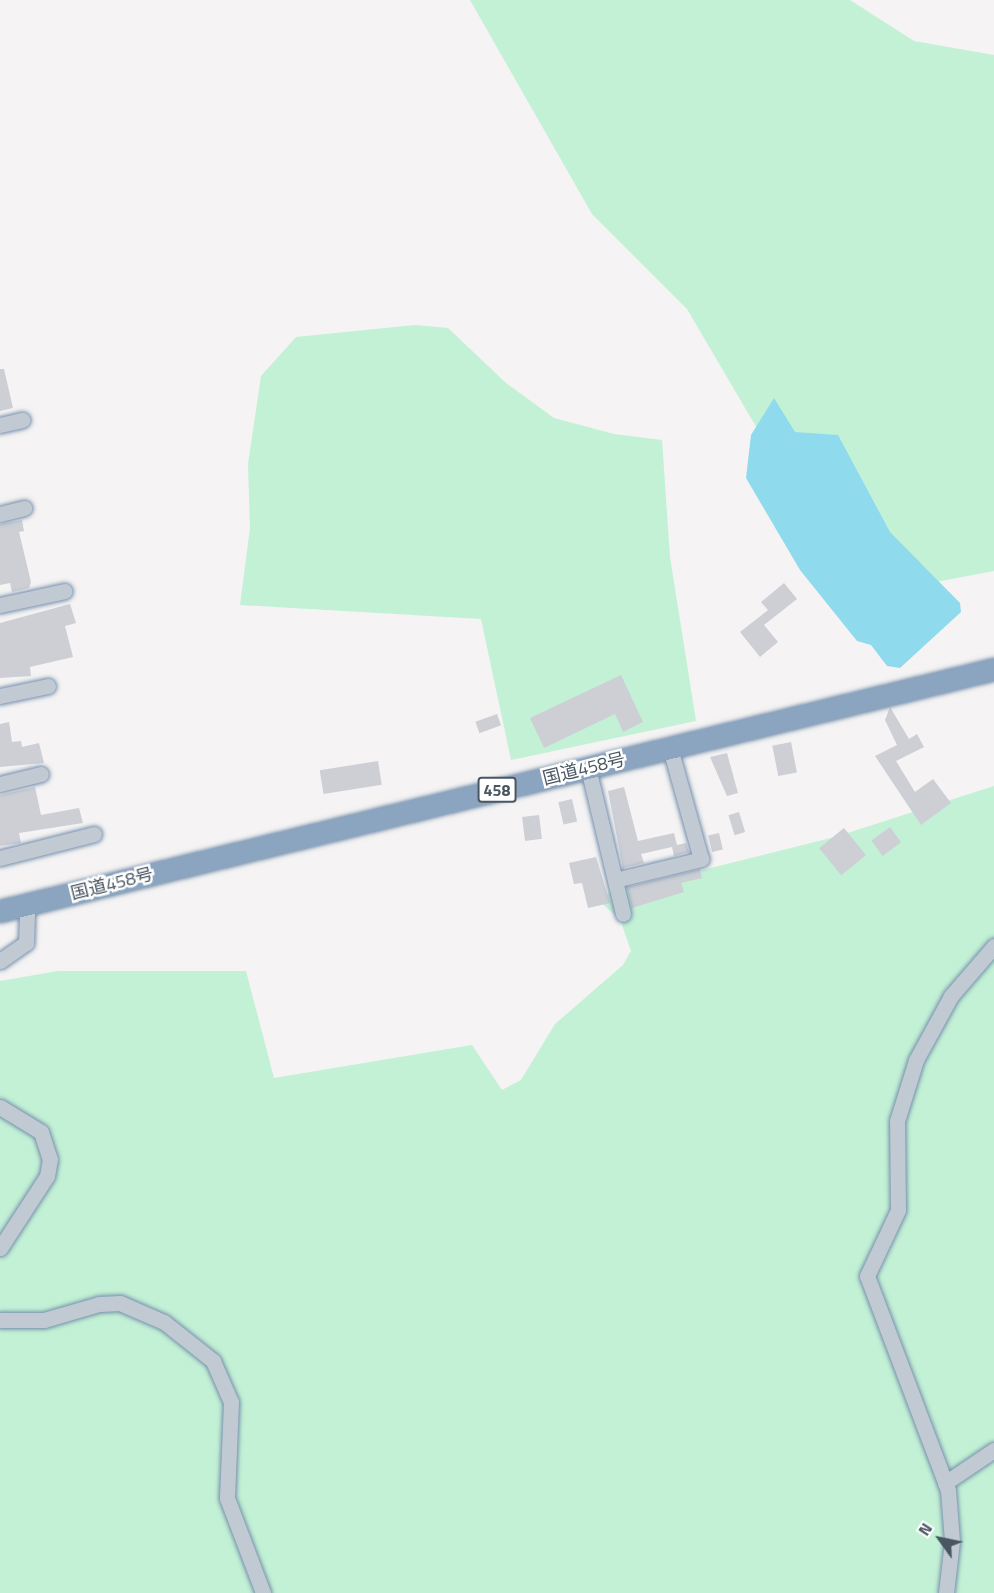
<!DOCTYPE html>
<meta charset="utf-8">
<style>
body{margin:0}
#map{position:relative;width:994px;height:1593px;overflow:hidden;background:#f5f3f3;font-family:"Titillium Web","Noto Sans JP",sans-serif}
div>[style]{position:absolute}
.green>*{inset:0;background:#c3f1d5}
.water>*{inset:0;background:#90daee}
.building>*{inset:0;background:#cdcfd5;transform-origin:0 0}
.roads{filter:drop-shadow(0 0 2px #7690ad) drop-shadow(0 0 2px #7690ad)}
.minor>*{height:15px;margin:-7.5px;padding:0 7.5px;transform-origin:7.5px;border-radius:7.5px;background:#c1cad2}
.highway>*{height:21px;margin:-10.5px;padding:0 10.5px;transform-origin:10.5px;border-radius:10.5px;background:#8ba5c1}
span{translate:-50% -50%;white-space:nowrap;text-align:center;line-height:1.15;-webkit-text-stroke:5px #fff;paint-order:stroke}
.shield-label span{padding:2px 4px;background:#fff;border:2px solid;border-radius:4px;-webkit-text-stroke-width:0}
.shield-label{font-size:16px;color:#4a5661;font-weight:700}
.street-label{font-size:18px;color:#4a5661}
.north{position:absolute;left:910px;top:1509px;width:60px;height:60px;-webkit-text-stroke:4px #fff;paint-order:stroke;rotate:303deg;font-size:16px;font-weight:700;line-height:24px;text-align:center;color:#4a5661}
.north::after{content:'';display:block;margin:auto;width:21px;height:27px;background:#4a5661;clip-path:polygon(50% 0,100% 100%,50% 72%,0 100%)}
</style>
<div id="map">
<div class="green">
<div style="clip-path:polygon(470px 0,850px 0,914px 41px,994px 55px,994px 571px,856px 597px,687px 309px,592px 214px)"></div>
<div style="clip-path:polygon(415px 325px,448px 328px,506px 383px,554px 418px,614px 434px,662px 440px,670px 557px,696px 721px,511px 760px,481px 619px,240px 605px,250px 528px,248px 464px,261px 376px,296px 337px)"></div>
<div style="clip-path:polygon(994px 786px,994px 1593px,0 1593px,0 981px,58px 971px,246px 971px,274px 1078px,472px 1045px,502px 1090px,521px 1080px,555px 1024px,623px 965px,631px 951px,620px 919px,594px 897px,835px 837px)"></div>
</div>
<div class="water">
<div style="clip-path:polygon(774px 398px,795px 432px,838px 435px,890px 532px,960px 603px,961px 612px,900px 668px,887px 666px,871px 645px,857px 641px,800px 570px,746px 478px,751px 435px)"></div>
</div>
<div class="building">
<div style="clip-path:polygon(0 369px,4px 369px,13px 408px,0 411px)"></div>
<div style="clip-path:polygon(22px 520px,24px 531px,19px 532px,31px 582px,29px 588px,12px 592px,10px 583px,0 585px,0 524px)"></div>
<div style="clip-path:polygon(784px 583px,797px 599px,764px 625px,778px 642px,760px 657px,740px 632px,768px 610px,761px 602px)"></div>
<div style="clip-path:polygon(70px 604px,76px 623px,65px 626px,73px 657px,30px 667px,31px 676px,0 678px,0 623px)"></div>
<div style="clip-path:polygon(621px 675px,643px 722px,623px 732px,615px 714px,544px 748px,530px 718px)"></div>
<div style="clip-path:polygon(890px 707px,909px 739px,917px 734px,924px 747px,896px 761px,915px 792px,933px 779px,951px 803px,921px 825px,875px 756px,897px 745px,885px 720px)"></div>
<div style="left:497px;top:714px;width:12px;height:23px;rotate:70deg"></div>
<div style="clip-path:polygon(9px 722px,12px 742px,21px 741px,22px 747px,39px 743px,44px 763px,0 767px,0 724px)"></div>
<div style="left:791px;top:742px;width:31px;height:19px;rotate:79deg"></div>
<div style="clip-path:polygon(727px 753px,738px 793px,727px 796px,710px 757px)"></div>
<div style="left:378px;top:761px;width:24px;height:59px;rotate:81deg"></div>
<div style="clip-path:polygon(35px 787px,41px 815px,79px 808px,83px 823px,19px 833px,21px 843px,0 846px,0 795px)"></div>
<div style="clip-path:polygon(624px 787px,638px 841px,674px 833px,677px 845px,686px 843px,689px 852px,674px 856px,672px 847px,641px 854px,644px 863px,623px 868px,608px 791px)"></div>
<div style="left:572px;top:799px;width:23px;height:14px;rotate:77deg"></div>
<div style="left:739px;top:812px;width:21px;height:11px;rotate:73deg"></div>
<div style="left:539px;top:815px;width:24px;height:17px;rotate:83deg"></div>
<div style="left:890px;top:827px;width:19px;height:23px;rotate:54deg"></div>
<div style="left:844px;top:828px;width:35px;height:32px;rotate:51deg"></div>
<div style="left:719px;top:833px;width:17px;height:11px;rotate:77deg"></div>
<div style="clip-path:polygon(596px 857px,610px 903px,588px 908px,582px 883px,574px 884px,569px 863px)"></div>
<div style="clip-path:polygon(700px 869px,702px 878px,681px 883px,684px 892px,632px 908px,627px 887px)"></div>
</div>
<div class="roads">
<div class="minor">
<div style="left:0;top:425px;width:23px;rotate:-13deg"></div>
<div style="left:0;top:514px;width:25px;rotate:-14deg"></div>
<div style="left:0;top:605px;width:66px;rotate:-12.2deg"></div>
<div style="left:0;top:696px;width:49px;rotate:-11.8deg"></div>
<div style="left:588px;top:768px;width:150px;rotate:76.5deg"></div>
<div style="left:0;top:784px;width:42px;rotate:-13.7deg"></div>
<div style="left:0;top:858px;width:97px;rotate:-14.3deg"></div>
<div style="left:615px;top:880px;width:89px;rotate:-13.7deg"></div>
<div style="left:701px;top:859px;width:115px;rotate:-105.6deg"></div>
<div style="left:0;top:961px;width:32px;rotate:-35deg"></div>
<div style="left:26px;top:943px;width:38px;rotate:-88deg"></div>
<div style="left:0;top:1107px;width:48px;rotate:31.4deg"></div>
<div style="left:41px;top:1132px;width:28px;rotate:72deg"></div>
<div style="left:50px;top:1159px;width:17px;rotate:100deg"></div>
<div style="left:47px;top:1176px;width:86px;rotate:123.1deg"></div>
<div style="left:0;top:1320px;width:44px"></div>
<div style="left:44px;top:1320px;width:57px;rotate:-16.2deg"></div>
<div style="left:99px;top:1304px;width:21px;rotate:-3deg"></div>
<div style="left:120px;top:1303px;width:48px;rotate:23.4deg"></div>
<div style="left:164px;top:1322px;width:63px;rotate:38.5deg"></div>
<div style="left:213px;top:1361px;width:45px;rotate:66.3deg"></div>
<div style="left:231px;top:1402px;width:96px;rotate:92.4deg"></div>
<div style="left:227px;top:1498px;width:102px;rotate:69.2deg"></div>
<div style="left:945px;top:1483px;width:59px;rotate:-34deg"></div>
<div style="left:946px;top:1593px;width:52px;rotate:-83.4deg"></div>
<div style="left:952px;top:1541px;width:51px;rotate:-94.5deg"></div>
<div style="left:948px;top:1490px;width:229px;rotate:-110.7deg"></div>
<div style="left:867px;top:1276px;width:73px;rotate:-64.8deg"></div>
<div style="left:898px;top:1210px;width:89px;rotate:-90.6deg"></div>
<div style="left:897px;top:1121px;width:64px;rotate:-72.7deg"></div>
<div style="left:916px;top:1060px;width:73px;rotate:-61.3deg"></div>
<div style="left:951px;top:996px;width:66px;rotate:-49.3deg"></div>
</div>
<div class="highway">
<div style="left:0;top:911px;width:1023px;rotate:-13.68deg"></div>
</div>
</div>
<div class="shield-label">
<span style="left:497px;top:790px">458</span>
</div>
<div class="street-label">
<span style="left:584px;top:769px;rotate:-14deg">国道458号</span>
<span style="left:112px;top:884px;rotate:-14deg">国道458号</span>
</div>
<div class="north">N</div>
</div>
